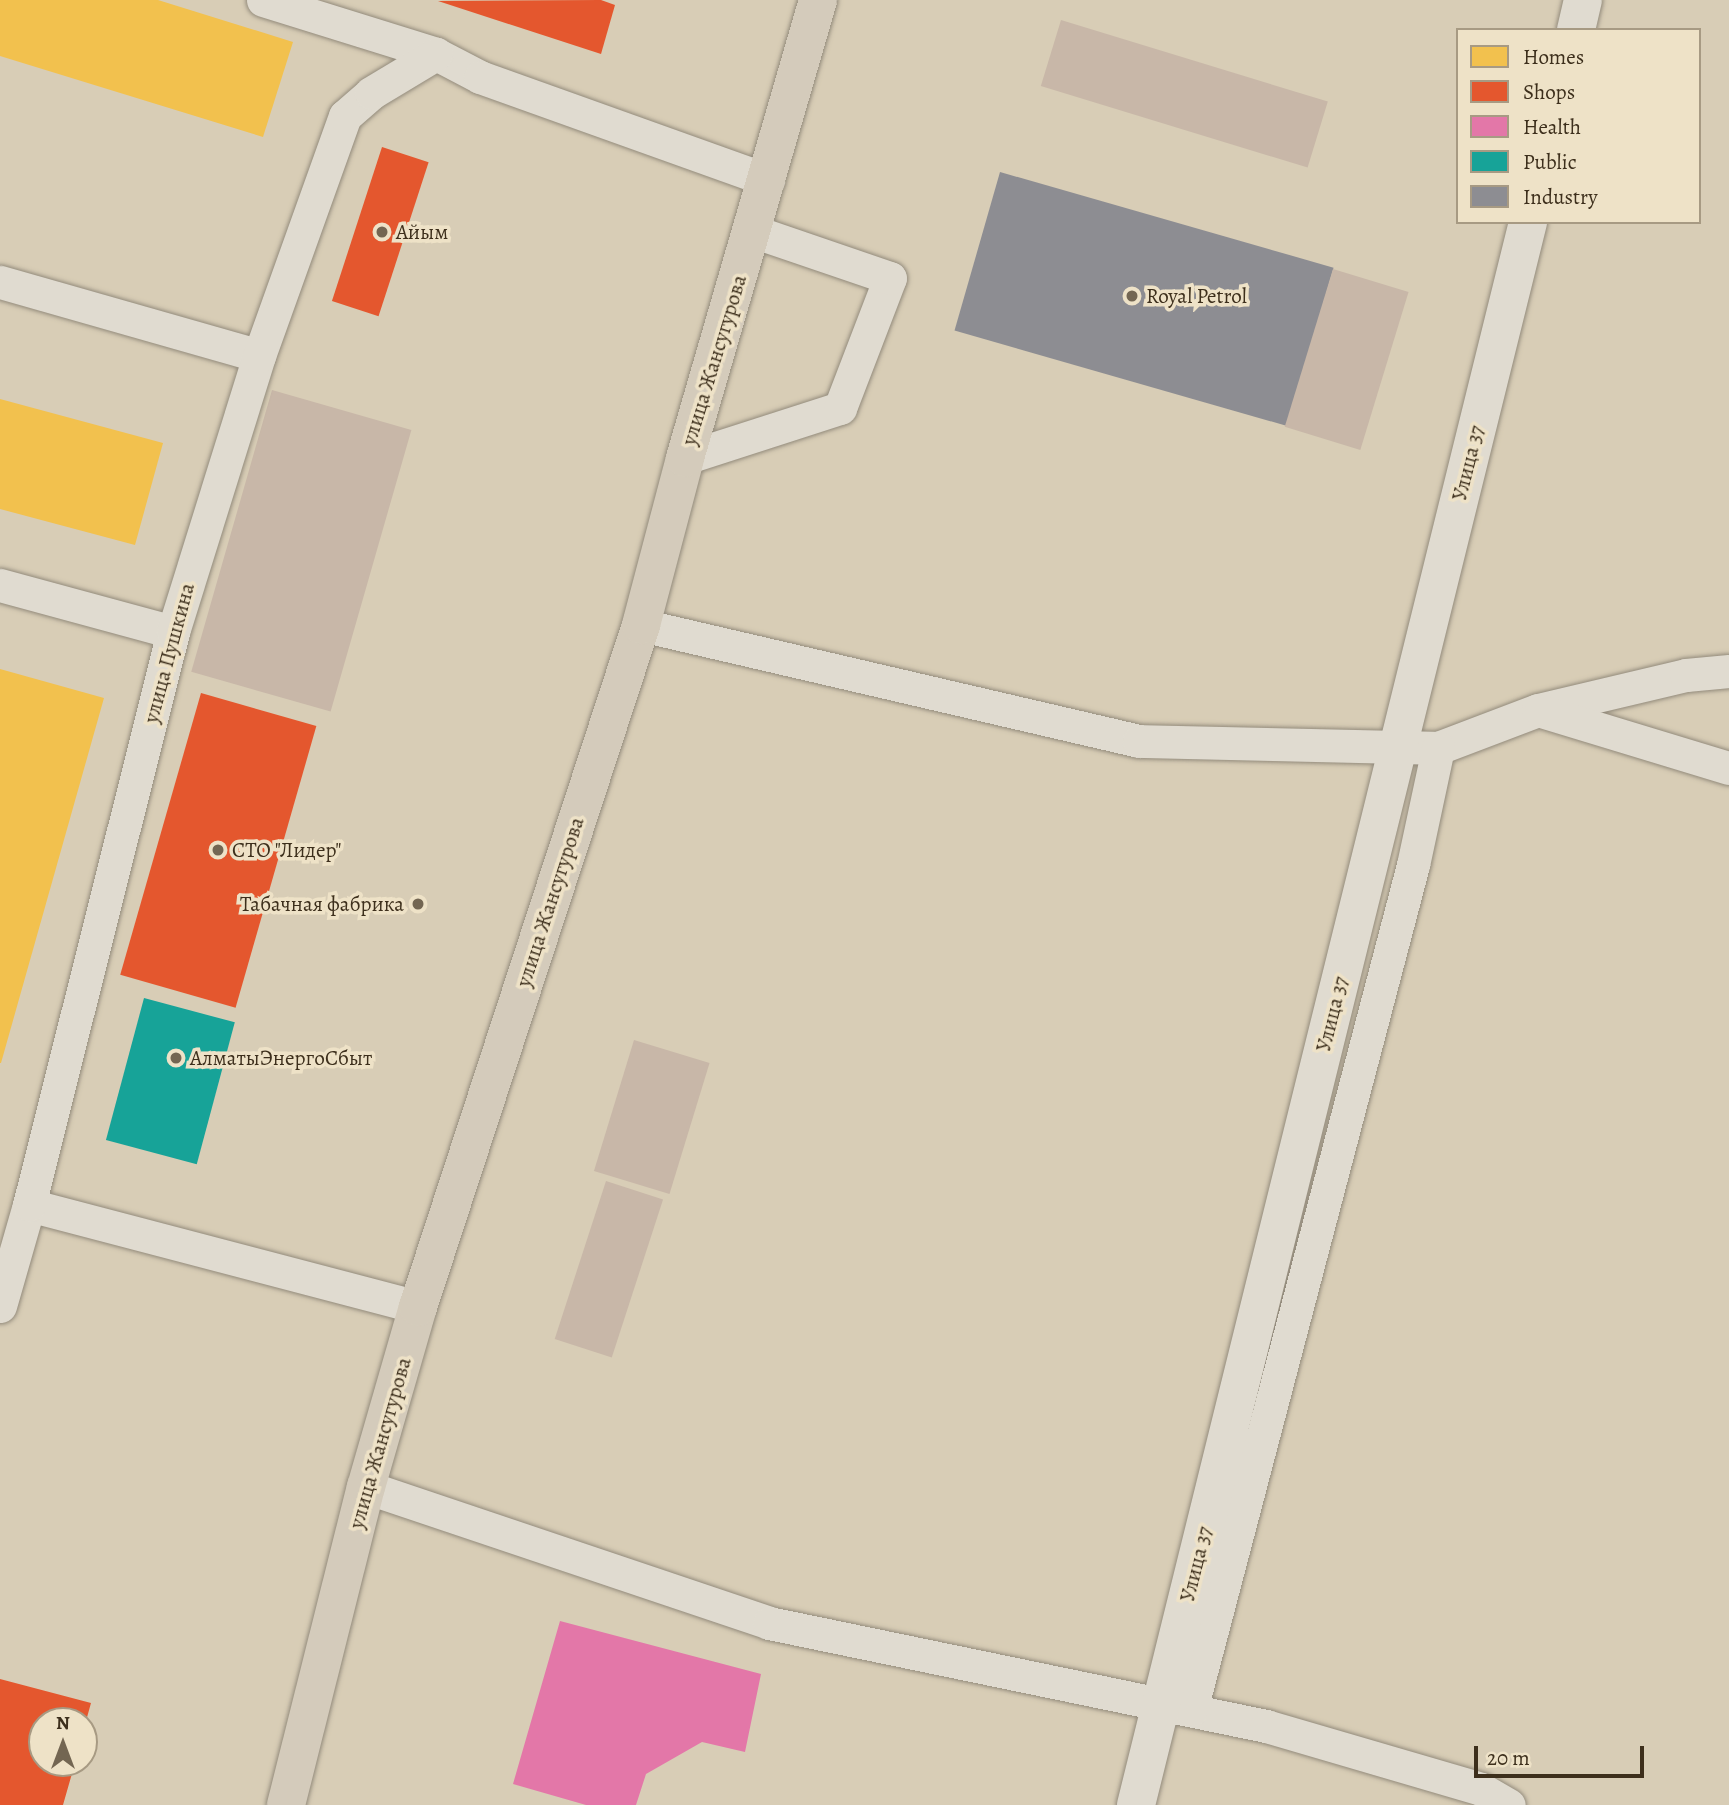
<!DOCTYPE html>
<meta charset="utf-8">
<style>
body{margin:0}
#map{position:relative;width:1729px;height:1805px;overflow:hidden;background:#d8cdb6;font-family:Alegreya,serif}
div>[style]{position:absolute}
.homes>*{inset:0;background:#f2c14e}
.shops>*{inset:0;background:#e4572e;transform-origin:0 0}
.health>*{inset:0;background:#e377a8}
.public>*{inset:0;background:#17a398;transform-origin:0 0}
.industry>*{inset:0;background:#8d8d92;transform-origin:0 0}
.building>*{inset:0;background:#c8b7a8;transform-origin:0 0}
.roads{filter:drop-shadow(0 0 2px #938b7c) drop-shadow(0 0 2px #938b7c)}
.lane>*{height:33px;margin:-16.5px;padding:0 16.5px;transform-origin:16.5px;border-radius:16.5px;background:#e0dbd0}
.street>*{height:38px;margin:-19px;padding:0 19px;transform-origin:19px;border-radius:19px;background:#e0dbd0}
.primary>*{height:38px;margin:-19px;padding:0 19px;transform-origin:19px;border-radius:19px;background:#d4cbbb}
.dots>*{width:19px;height:19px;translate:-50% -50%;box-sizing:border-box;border:4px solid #eee2c7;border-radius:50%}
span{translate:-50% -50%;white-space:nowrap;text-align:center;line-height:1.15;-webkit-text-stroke:7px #eee2c7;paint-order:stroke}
.poi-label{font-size:21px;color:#3d2f1c}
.left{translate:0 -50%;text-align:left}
.right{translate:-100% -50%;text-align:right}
.street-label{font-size:21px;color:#3d2f1c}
.legend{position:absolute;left:1456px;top:28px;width:245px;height:196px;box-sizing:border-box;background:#eee2c7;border:2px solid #a79a83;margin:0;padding:9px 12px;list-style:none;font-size:21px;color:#3d2f1c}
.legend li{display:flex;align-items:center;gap:14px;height:35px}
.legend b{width:35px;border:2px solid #a79a83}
.north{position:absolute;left:28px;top:1707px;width:70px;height:70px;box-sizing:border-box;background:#eee2c7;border:2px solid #a79a83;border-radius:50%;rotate:0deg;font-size:19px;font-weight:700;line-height:28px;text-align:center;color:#3d2f1c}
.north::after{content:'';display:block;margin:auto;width:24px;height:32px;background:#736652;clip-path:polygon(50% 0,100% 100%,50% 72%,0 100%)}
.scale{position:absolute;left:1474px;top:1746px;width:170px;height:32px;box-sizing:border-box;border:4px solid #3d2f1c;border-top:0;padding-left:9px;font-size:21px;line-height:24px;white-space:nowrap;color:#3d2f1c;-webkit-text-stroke:5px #eee2c7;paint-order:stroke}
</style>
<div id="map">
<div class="homes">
<div style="clip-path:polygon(0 0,158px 0,293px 42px,263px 137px,0 56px)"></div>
<div style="clip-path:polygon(0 399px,163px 443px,135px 545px,0 509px)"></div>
<div style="clip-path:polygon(0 669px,104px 698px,1px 1063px,0 1063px)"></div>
</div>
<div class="shops">
<div style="clip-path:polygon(601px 0,615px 5px,601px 54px,438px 1px)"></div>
<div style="left:382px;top:147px;width:49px;height:162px;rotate:18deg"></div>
<div style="left:201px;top:693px;width:120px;height:293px;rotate:16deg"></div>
<div style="clip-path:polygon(0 1679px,91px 1703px,86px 1721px,42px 1721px,42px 1763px,75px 1763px,63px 1805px,0 1805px)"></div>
</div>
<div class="health">
<div style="clip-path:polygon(560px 1621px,761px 1674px,745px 1752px,702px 1742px,646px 1774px,636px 1805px,586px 1805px,513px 1784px)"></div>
</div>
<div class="public">
<div style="left:144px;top:998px;width:94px;height:147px;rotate:15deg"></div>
</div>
<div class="industry">
<div style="left:1000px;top:172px;width:347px;height:165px;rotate:16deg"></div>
</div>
<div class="building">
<div style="left:1061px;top:20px;width:279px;height:69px;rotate:17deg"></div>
<div style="left:1333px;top:269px;width:79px;height:165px;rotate:17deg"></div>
<div style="left:272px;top:390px;width:145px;height:293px;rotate:16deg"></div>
<div style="left:634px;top:1040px;width:79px;height:137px;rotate:17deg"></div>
<div style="left:606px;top:1181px;width:60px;height:166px;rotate:18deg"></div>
</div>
<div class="roads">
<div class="lane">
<div style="left:263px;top:0;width:181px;rotate:17.3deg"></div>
<div style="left:436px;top:54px;width:50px;rotate:27.6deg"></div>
<div style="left:480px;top:77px;width:306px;rotate:19.7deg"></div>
<div style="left:0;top:282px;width:269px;rotate:15.9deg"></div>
<div style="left:685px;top:458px;width:163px;rotate:-17.9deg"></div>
<div style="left:840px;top:408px;width:139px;rotate:-69deg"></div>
<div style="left:890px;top:278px;width:145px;rotate:-161.1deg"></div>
<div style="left:0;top:585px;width:179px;rotate:15.2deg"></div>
<div style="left:641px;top:625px;width:511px;rotate:13.11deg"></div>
<div style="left:1139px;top:741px;width:299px;rotate:1.3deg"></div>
<div style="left:1438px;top:748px;width:107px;rotate:-20.8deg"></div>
<div style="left:1538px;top:710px;width:152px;rotate:-13.3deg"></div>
<div style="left:1686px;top:675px;width:43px;rotate:-5.3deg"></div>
<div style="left:1541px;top:711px;width:196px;rotate:16.9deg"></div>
<div style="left:29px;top:1205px;width:402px;rotate:14.7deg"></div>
<div style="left:0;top:1306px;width:105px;rotate:-74deg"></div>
<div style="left:29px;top:1205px;width:591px;rotate:-75.89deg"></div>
<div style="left:173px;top:632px;width:289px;rotate:-72.7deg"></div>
<div style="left:259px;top:356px;width:255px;rotate:-70.3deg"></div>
<div style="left:345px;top:116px;width:35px;rotate:-41deg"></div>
<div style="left:371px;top:93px;width:76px;rotate:-31deg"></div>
<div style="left:366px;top:1487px;width:425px;rotate:18.6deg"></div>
<div style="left:769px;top:1623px;width:508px;rotate:11.71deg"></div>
<div style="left:1266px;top:1726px;width:224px;rotate:16.3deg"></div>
<div style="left:1481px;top:1789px;width:32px;rotate:30deg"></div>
<div style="left:1191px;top:1710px;width:874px;rotate:-75.28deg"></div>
<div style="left:1413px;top:865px;width:120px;rotate:-77.9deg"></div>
</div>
<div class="street">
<div style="left:1576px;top:30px;width:31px;rotate:-77deg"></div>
<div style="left:1136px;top:1805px;width:1631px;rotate:-76.09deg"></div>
</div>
<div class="primary">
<div style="left:286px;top:1805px;width:328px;rotate:-75.9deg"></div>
<div style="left:366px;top:1487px;width:187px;rotate:-73.9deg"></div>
<div style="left:418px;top:1307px;width:718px;rotate:-71.89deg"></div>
<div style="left:641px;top:625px;width:173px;rotate:-75.2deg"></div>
<div style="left:685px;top:458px;width:477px;rotate:-73.8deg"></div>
</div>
</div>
<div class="dots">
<div style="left:382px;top:232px;background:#736652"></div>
<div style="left:1132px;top:296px;background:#736652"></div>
<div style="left:218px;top:850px;background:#736652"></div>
<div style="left:418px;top:904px;background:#736652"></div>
<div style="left:176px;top:1058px;background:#736652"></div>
</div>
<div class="poi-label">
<span class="left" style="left:396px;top:232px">Айым</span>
<span class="left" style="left:1146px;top:296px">Royal Petrol</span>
<span class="left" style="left:232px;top:850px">СТО "Лидер"</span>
<span class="right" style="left:404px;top:904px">Табачная фабрика</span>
<span class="left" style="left:190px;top:1058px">АлматыЭнергоСбыт</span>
</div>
<div class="street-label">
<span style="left:714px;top:360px;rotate:-73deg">улица Жансугурова</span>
<span style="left:1468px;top:463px;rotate:-76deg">Улица 37</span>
<span style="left:169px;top:653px;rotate:-75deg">улица Пушкина</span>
<span style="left:550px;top:902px;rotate:-72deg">улица Жансугурова</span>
<span style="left:1332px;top:1014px;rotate:-76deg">Улица 37</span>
<span style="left:380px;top:1443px;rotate:-74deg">улица Жансугурова</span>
<span style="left:1196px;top:1564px;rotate:-76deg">Улица 37</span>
</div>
<ul class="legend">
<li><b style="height:19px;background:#f2c14e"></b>Homes</li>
<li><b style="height:19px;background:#e4572e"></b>Shops</li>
<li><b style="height:19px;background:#e377a8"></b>Health</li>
<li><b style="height:19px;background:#17a398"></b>Public</li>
<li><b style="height:19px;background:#8d8d92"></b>Industry</li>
</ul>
<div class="north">N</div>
<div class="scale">20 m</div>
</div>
